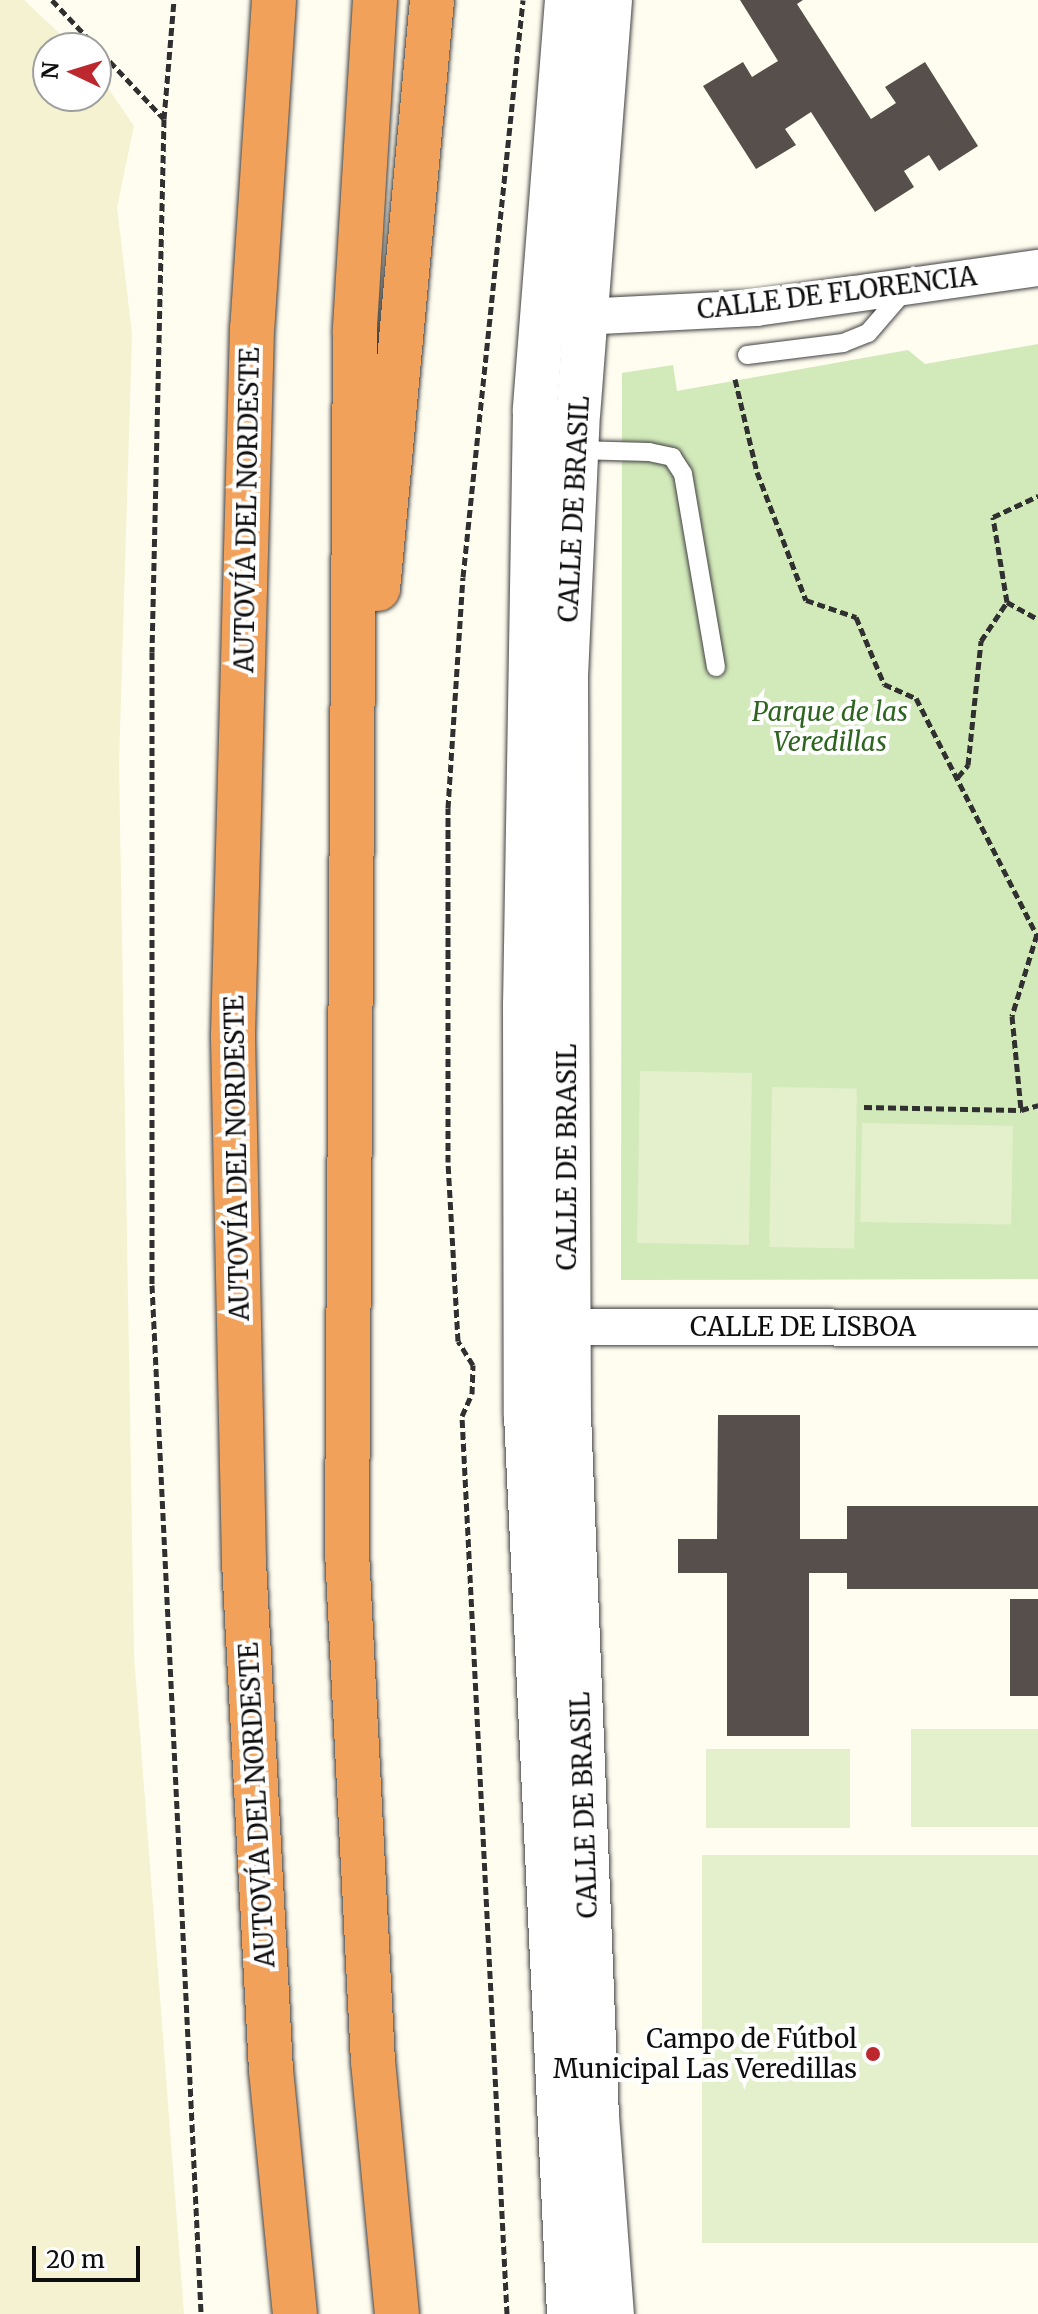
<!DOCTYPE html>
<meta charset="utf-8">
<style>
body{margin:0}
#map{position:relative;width:1038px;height:2314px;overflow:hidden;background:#fffcf0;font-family:Merriweather,serif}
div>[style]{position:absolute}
.farmland>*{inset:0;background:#f4f2d0}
.green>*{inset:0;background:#d2e9ba}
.pitch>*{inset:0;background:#e3f0cb;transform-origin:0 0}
.building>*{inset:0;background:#574f4b;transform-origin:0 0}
.path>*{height:5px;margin-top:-2.5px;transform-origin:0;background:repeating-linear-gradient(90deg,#303030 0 8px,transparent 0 12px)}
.roads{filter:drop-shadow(0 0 2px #414141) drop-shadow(0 0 2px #414141)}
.service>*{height:18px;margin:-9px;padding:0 9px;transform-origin:9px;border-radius:9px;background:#fff}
.minor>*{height:36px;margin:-18px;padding:0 18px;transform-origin:18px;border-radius:18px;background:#fff}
.tertiary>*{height:44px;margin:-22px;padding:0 22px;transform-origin:22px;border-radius:22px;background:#fff}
.motorway>*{height:44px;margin:-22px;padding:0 22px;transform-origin:22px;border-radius:22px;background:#f2a15b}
.dots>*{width:22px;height:22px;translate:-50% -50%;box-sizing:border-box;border:4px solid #fff;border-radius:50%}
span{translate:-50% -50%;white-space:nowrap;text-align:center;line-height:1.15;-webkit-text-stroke:8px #fff;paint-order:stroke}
.street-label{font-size:26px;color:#0e0e0e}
.park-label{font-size:26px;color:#2d651f;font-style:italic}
.poi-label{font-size:26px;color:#0e0e0e}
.right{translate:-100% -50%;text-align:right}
.north{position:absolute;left:32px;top:32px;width:80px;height:80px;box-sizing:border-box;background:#fff;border:2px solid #9f9f9f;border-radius:50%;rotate:274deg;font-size:22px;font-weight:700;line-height:32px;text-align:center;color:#0e0e0e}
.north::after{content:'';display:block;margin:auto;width:28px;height:36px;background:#bd282e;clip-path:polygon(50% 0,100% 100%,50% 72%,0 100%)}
.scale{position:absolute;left:32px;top:2246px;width:108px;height:36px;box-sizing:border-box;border:4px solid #0e0e0e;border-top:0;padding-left:10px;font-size:24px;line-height:28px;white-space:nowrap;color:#0e0e0e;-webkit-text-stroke:6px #fff;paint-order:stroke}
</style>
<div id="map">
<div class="farmland">
<div style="clip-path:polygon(0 0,24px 0,75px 48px,48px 48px,48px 96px,96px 96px,96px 71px,134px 126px,117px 207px,132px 334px,119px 762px,134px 1655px,184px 2314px,0 2314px)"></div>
</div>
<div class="green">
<div style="clip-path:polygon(1038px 344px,1038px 1279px,621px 1280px,622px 373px,673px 365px,677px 391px,908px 350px,925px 364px)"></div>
</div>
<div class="pitch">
<div style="left:640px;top:1071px;width:112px;height:172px;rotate:1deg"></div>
<div style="left:772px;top:1087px;width:85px;height:160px;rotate:1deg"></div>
<div style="left:862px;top:1123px;width:151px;height:99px;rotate:1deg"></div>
<div style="left:911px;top:1729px;width:127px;height:98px"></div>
<div style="left:706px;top:1749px;width:144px;height:79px"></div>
<div style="left:1038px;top:1855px;width:388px;height:336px;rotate:90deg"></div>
</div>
<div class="building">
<div style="clip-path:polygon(740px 0,803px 0,797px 4px,871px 119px,896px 103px,885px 87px,925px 62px,978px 146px,939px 171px,929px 155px,904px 171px,914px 187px,875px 212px,811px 112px,785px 129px,796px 145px,756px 169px,703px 86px,743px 62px,752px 77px,778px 61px)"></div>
<div style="clip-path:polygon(718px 1415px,800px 1415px,800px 1539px,847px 1539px,847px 1506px,1038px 1506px,1038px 1589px,847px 1589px,847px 1573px,809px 1573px,809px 1736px,727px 1736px,727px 1573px,678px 1573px,678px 1539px,717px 1539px)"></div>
<div style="left:1010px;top:1599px;width:28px;height:97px"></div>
</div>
<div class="path">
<div style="left:52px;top:0;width:163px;rotate:46.7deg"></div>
<div style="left:164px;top:119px;width:533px;rotate:91.29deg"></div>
<div style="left:152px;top:652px;width:633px;rotate:90deg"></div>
<div style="left:152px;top:1285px;width:1030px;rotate:87.27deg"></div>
<div style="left:164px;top:119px;width:119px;rotate:-85.2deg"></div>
<div style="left:735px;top:379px;width:96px;rotate:76.7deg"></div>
<div style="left:757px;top:472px;width:137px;rotate:69.1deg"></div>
<div style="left:806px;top:600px;width:53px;rotate:18.8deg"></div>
<div style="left:856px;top:617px;width:73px;rotate:67.3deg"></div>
<div style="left:884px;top:684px;width:35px;rotate:24deg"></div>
<div style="left:916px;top:698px;width:268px;rotate:63deg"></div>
<div style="left:1007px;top:602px;width:35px;rotate:29deg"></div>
<div style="left:958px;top:777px;width:16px;rotate:-50deg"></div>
<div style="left:968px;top:765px;width:125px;rotate:-84deg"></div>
<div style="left:981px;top:641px;width:47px;rotate:-56.3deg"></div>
<div style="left:1007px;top:602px;width:86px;rotate:-99.4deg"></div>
<div style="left:993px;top:517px;width:50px;rotate:-25deg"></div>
<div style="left:1037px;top:934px;width:86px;rotate:107deg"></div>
<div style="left:1012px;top:1016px;width:94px;rotate:84.5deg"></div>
<div style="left:1021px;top:1110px;width:18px;rotate:-16deg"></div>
<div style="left:864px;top:1107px;width:157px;rotate:1.1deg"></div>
<div style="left:507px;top:2314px;width:899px;rotate:-92.87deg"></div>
<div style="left:462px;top:1416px;width:24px;rotate:-66deg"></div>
<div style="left:472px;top:1394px;width:29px;rotate:-88deg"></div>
<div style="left:473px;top:1365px;width:28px;rotate:-122deg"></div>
<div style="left:458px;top:1341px;width:179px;rotate:-93.2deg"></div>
<div style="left:448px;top:1162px;width:354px;rotate:-90deg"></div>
<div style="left:448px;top:808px;width:231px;rotate:-86.3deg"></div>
<div style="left:463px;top:577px;width:580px;rotate:-84.06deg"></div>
</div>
<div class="roads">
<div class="service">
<div style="left:747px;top:355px;width:97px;rotate:-7.1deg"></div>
<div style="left:843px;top:343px;width:27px;rotate:-22deg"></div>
<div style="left:868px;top:333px;width:58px;rotate:-49.2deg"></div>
<div style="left:576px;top:450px;width:73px;rotate:1.6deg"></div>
<div style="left:649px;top:452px;width:24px;rotate:12deg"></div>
<div style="left:672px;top:457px;width:20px;rotate:57deg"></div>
<div style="left:683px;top:474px;width:196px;rotate:80.3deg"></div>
</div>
<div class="minor">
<div style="left:561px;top:318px;width:195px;rotate:-2.9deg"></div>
<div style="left:756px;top:308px;width:285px;rotate:-8.1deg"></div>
<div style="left:544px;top:1327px;width:494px;rotate:0.1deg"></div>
</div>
<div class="tertiary">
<div style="left:567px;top:0;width:411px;rotate:94.5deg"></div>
<div style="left:535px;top:410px;width:594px;rotate:90.96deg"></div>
<div style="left:525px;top:1004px;width:411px;rotate:89.9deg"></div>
<div style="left:526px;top:1415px;width:900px;rotate:87.26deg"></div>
<div style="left:610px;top:0;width:413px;rotate:94.4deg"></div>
<div style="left:578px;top:412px;width:268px;rotate:92.6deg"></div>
<div style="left:566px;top:680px;width:734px;rotate:89.77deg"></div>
<div style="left:569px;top:1414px;width:703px;rotate:87.72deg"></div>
<div style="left:597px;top:2116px;width:199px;rotate:85.7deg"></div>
</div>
<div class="motorway">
<div style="left:274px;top:0;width:329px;rotate:93.8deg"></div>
<div style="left:252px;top:328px;width:709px;rotate:91.54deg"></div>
<div style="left:233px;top:1037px;width:525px;rotate:88.8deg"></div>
<div style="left:244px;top:1562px;width:509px;rotate:86.96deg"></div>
<div style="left:271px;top:2070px;width:245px;rotate:84.4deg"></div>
<div style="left:375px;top:0;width:332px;rotate:93.5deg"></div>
<div style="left:355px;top:331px;width:1221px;rotate:90.38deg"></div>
<div style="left:347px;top:1552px;width:510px;rotate:87.08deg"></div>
<div style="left:373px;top:2061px;width:254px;rotate:84.6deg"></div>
<div style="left:378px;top:589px;width:591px;rotate:-84.76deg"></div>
</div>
</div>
<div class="dots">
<div style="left:873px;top:2054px;background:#bd282e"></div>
</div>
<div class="street-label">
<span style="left:837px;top:293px;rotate:-7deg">CALLE DE FLORENCIA</span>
<span style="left:574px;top:509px;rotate:-87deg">CALLE DE BRASIL</span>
<span style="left:247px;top:510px;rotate:-89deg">AUTOVÍA DEL NORDESTE</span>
<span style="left:567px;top:1157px;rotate:-90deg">CALLE DE BRASIL</span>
<span style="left:237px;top:1158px;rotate:-91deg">AUTOVÍA DEL NORDESTE</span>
<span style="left:803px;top:1327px">CALLE DE LISBOA</span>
<span style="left:257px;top:1805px;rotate:-93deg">AUTOVÍA DEL NORDESTE</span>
<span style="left:584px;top:1805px;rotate:-92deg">CALLE DE BRASIL</span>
</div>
<div class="park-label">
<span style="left:830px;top:727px">Parque de las<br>Veredillas</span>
</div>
<div class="poi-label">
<span class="right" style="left:857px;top:2054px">Campo de Fútbol<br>Municipal Las Veredillas</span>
</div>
<div class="north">N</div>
<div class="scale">20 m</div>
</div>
